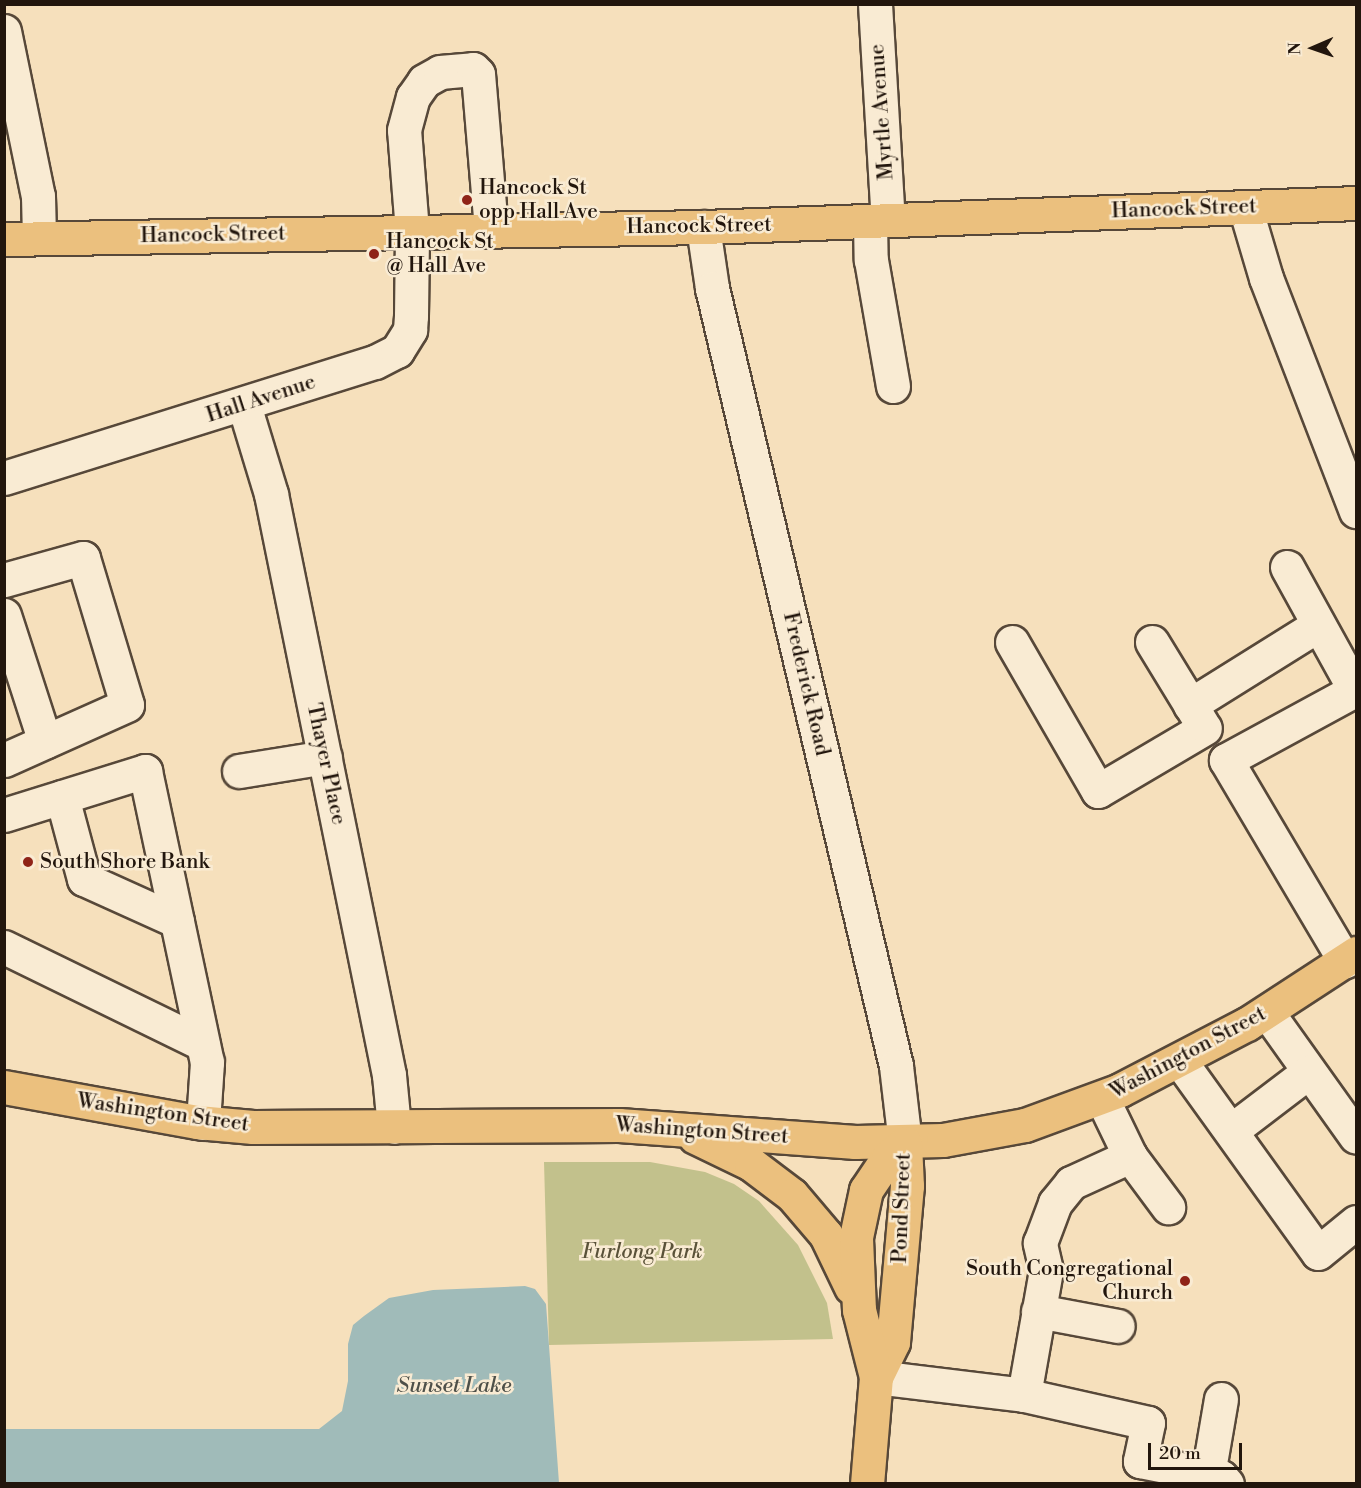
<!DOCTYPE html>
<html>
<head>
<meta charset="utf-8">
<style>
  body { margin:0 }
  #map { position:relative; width:1361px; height:1488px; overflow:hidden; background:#f6e0bc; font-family:"Libre Bodoni",serif }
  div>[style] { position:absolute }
  .green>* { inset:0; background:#c2c18c }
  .water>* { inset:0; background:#a0bbb9 }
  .roads { filter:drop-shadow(2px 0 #574839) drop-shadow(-2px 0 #574839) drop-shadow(0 2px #574839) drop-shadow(0 -2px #574839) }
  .minor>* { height:33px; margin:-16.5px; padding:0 16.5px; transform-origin:16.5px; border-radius:16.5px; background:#f9ebd3 }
  .major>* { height:33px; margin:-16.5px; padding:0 16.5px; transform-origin:16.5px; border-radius:16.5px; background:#ebc07e }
  .dots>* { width:16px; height:16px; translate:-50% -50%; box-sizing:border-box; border:3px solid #f9ebd3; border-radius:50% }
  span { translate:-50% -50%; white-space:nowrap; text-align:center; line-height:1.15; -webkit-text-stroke:5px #f9ebd3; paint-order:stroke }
  .street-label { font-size:21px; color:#22160d }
  .poi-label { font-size:21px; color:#22160d }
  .left { translate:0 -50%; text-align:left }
  .right { translate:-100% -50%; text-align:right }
  .park-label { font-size:21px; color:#5a5239; font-style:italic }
  .water-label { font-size:22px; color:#4e5049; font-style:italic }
  .frame { position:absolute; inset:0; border:6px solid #22160d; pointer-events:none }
  .north { position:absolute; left:1283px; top:18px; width:60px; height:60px; -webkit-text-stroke:4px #f9ebd3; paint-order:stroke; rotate:268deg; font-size:16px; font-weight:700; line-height:24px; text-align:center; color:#22160d }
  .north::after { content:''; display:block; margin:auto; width:21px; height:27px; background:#22160d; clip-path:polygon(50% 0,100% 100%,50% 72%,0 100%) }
  .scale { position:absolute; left:1148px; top:1443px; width:94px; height:27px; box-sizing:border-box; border:3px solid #22160d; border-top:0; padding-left:8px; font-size:18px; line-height:21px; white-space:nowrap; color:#22160d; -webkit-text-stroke:4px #f9ebd3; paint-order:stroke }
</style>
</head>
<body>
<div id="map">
  <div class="green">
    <i style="clip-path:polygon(544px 1162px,650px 1162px,705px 1172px,734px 1184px,759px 1201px,798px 1245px,827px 1303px,833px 1339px,549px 1345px)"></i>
  </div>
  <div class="water">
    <i style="clip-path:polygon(525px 1286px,535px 1289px,546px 1304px,559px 1483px,5px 1483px,5px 1429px,319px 1429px,342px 1411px,348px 1381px,348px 1344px,353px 1325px,364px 1316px,389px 1298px,433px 1290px)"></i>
  </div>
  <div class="roads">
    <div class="minor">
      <i style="left:875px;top:4px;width:216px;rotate:86.6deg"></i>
      <i style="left:4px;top:31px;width:168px;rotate:78.4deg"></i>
      <i style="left:38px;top:196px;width:42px;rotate:88.6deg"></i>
      <i style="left:1245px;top:207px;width:74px;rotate:73.5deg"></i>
      <i style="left:1266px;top:278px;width:250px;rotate:68.9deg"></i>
      <i style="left:870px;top:221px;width:39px;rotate:89deg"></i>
      <i style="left:871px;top:260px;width:128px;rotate:80.1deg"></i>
      <i style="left:703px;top:227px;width:62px;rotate:81.6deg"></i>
      <i style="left:712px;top:288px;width:799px;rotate:76.69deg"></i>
      <i style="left:896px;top:1066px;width:78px;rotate:83.3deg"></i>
      <i style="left:244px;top:405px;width:93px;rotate:73.1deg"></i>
      <i style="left:271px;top:494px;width:593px;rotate:78.52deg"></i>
      <i style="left:389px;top:1075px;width:52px;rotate:84.5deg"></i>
      <i style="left:4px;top:478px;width:389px;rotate:-17.4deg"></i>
      <i style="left:375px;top:362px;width:25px;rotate:-27deg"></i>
      <i style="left:397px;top:351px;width:25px;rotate:-58deg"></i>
      <i style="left:410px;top:330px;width:14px;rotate:-86deg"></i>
      <i style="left:411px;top:316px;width:85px;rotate:-89.3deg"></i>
      <i style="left:412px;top:231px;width:101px;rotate:-94.5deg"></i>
      <i style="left:404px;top:130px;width:34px;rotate:-75deg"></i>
      <i style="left:413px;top:97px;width:19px;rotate:-55deg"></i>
      <i style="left:424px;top:81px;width:18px;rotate:-29deg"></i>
      <i style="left:440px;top:72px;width:33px;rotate:-5deg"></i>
      <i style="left:473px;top:69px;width:7px;rotate:45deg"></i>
      <i style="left:478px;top:74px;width:157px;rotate:85.2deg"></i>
      <i style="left:1287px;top:567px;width:141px;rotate:61.1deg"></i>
      <i style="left:1355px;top:690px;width:147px;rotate:151.5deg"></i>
      <i style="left:1226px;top:760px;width:234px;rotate:59.4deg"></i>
      <i style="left:4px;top:580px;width:82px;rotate:-15.6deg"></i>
      <i style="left:83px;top:558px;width:153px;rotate:73.3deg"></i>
      <i style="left:127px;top:705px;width:135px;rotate:155.9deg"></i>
      <i style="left:4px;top:615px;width:133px;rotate:72.1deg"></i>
      <i style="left:1012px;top:642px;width:172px;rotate:60deg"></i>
      <i style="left:1098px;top:791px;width:124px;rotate:-30.5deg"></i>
      <i style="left:1152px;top:642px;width:96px;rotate:58.6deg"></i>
      <i style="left:1190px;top:705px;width:151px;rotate:-32deg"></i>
      <i style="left:239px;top:771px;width:87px;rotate:-9.2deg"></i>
      <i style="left:62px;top:797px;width:85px;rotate:75deg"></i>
      <i style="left:84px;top:879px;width:102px;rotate:24.3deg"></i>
      <i style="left:4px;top:815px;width:148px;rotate:-17.3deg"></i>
      <i style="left:145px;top:771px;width:298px;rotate:78deg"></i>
      <i style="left:207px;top:1062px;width:61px;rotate:93.8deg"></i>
      <i style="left:4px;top:947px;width:221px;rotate:26deg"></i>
      <i style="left:1267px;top:1012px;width:153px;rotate:54.5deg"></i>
      <i style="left:1180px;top:1061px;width:236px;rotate:54.3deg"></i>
      <i style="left:1318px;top:1253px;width:49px;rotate:-39.2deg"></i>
      <i style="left:1232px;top:1130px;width:96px;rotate:-37.3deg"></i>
      <i style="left:1130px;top:1156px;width:64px;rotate:53.3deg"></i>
      <i style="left:1038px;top:1311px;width:81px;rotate:10.6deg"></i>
      <i style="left:876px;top:1377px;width:149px;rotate:6.9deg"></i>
      <i style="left:1024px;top:1395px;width:127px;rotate:12.7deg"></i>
      <i style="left:1148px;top:1423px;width:39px;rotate:102deg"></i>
      <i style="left:1140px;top:1461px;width:83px;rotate:11.2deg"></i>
      <i style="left:1221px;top:1477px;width:9px;rotate:49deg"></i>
      <i style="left:1024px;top:1395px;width:127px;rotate:-80deg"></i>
      <i style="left:1046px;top:1270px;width:28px;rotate:-103deg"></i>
      <i style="left:1040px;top:1243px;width:43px;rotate:-69.4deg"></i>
      <i style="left:1055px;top:1203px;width:26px;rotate:-51deg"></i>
      <i style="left:1071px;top:1183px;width:65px;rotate:-24.6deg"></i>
      <i style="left:1130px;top:1156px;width:64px;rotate:-115.8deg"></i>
      <i style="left:1208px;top:1475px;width:77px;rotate:-80.3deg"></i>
    </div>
    <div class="major">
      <i style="left:4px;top:239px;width:699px;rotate:-0.98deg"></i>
      <i style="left:703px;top:227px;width:653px;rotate:-2.1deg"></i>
      <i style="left:4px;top:1087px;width:196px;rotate:10.3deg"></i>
      <i style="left:197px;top:1122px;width:56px;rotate:5.1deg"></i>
      <i style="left:253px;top:1127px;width:366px;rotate:-0.3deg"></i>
      <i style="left:619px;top:1125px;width:237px;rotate:4.1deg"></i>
      <i style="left:855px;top:1142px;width:88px;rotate:-1.3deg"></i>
      <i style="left:943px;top:1140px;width:83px;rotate:-10.4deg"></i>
      <i style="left:1025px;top:1125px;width:101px;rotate:-20.2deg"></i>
      <i style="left:1120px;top:1090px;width:143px;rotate:-27.5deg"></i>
      <i style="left:1247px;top:1024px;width:130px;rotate:-33.1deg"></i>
      <i style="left:695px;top:1137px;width:62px;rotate:25.7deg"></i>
      <i style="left:751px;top:1164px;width:51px;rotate:37.1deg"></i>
      <i style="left:792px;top:1195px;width:52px;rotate:49.6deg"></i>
      <i style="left:826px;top:1235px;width:58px;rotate:64.3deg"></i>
      <i style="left:876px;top:1377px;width:39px;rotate:-64deg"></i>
      <i style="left:893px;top:1342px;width:157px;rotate:-84.9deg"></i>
      <i style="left:907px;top:1186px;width:43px;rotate:-92.7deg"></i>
      <i style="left:867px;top:1484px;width:107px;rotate:-85.2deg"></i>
      <i style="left:876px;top:1377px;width:69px;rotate:-104.2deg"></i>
      <i style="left:859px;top:1310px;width:73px;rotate:-92.4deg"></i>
      <i style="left:856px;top:1237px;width:48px;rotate:-78deg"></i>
      <i style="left:866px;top:1190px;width:40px;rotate:-56deg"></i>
      <i style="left:888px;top:1157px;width:22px;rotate:-39deg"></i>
    </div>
  </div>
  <div class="dots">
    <i style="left:467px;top:200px;background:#8f2418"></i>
    <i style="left:374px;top:254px;background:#8f2418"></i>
    <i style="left:28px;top:862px;background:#8f2418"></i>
    <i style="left:1185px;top:1281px;background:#8f2418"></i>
  </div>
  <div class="street-label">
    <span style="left:882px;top:112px;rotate:-94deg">Myrtle Avenue</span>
    <span style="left:1184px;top:209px;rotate:-2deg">Hancock Street</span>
    <span style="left:699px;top:226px;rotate:-1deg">Hancock Street</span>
    <span style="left:213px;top:235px;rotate:-1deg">Hancock Street</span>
    <span style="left:261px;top:399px;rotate:-18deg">Hall Avenue</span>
    <span style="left:806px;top:684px;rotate:77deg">Frederick Road</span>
    <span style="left:326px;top:764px;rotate:78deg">Thayer Place</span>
    <span style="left:1188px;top:1053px;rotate:-28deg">Washington Street</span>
    <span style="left:163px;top:1113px;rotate:8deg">Washington Street</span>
    <span style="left:702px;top:1131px;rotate:4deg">Washington Street</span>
    <span style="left:902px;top:1208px;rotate:-88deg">Pond Street</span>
  </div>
  <div class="poi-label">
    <span class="left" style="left:479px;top:200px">Hancock St<br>opp Hall Ave</span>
    <span class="left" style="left:386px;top:254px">Hancock St<br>@ Hall Ave</span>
    <span class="left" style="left:40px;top:862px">South Shore Bank</span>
    <span class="right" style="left:1173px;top:1281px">South Congregational<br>Church</span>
  </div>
  <div class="park-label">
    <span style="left:642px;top:1252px">Furlong Park</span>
  </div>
  <div class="water-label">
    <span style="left:454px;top:1386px">Sunset Lake</span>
  </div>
  <div class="frame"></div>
  <div class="north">N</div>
  <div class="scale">20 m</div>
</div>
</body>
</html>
